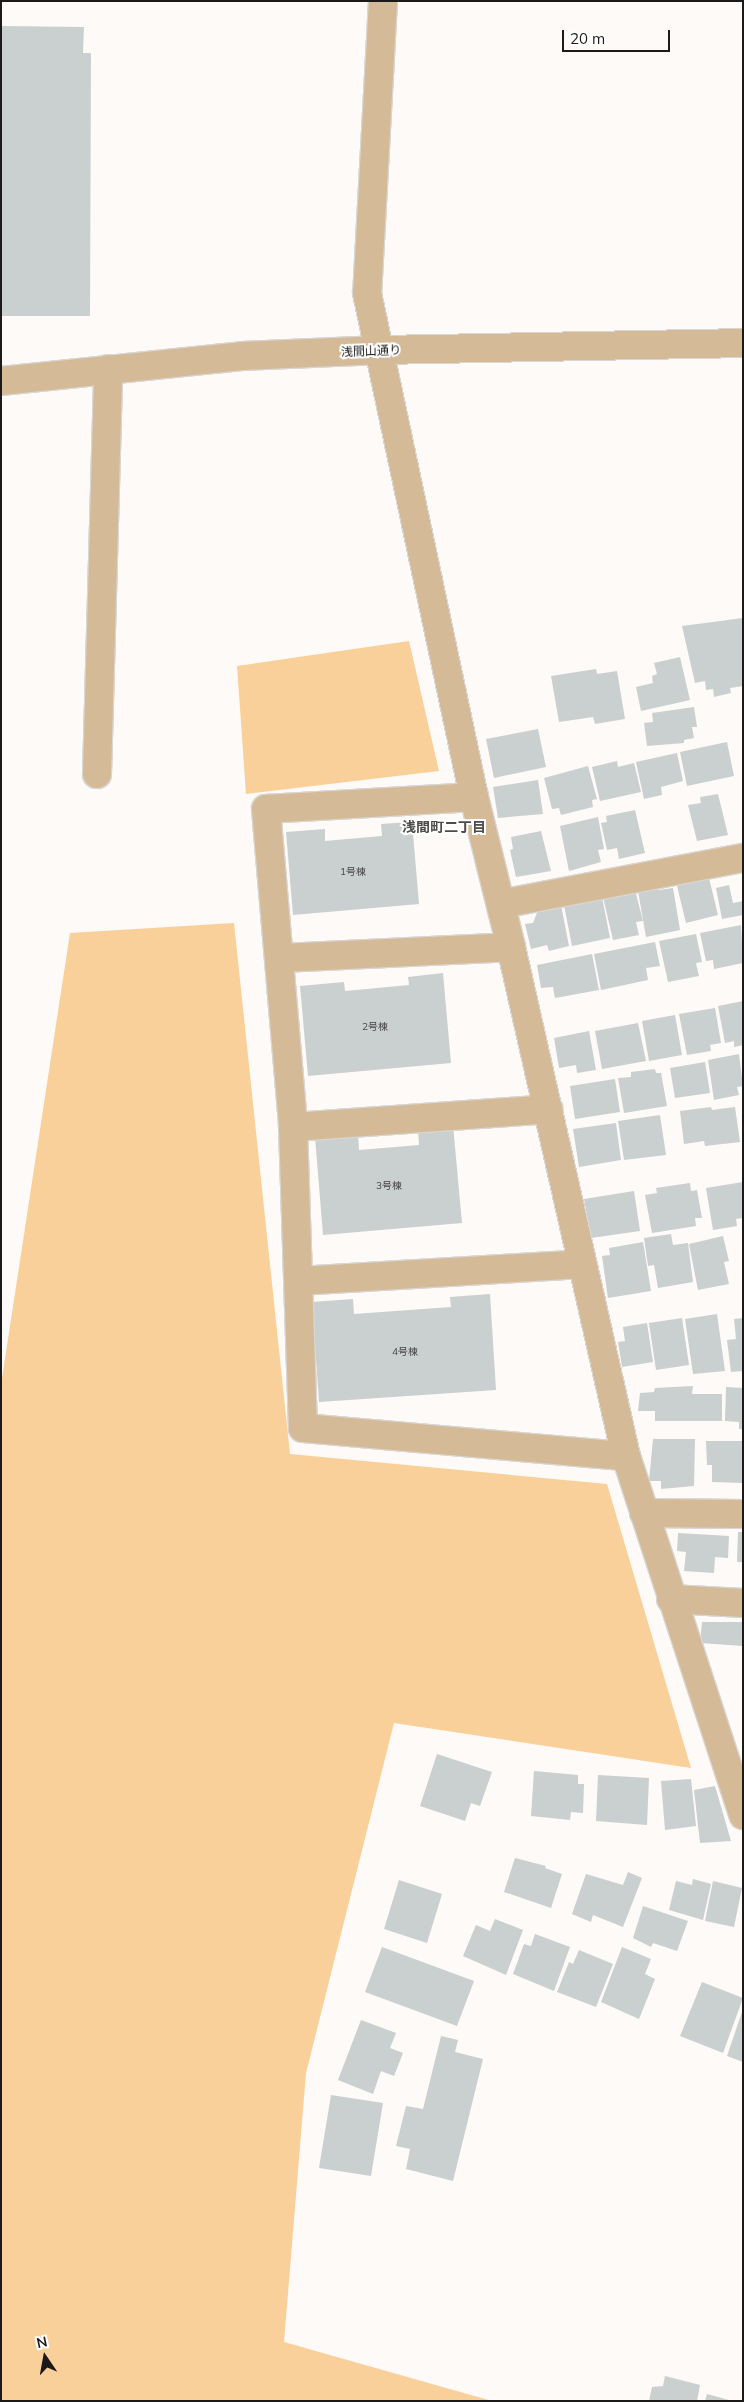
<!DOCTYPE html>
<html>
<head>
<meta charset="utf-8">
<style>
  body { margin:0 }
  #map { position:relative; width:744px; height:2402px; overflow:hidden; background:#fdfaf7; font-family:Mulish,"Noto Sans JP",sans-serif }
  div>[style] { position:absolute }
  .green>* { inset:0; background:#f9d099 }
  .building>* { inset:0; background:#cacfd0 }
  .roads { filter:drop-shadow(1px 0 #d9d6d3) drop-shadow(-1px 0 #d9d6d3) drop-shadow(0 1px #d9d6d3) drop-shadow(0 -1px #d9d6d3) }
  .minor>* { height:28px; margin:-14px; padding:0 14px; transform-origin:14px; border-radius:14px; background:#d4ba96 }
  span { translate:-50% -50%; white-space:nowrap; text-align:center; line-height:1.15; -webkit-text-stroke:4px #fff; paint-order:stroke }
  .number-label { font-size:10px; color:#474747 }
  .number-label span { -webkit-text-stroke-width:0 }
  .street-label { font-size:12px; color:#1b1a19 }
  .neighbourhood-label { font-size:14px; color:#4e4c4a; font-weight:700 }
  .frame { position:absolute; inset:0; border:2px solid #1b1a19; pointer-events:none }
  .north { position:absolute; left:20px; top:2332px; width:50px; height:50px; -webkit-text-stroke:4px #fff; paint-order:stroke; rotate:348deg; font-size:14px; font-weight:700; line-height:20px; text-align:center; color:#1b1a19 }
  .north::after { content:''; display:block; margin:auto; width:18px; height:22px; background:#1b1a19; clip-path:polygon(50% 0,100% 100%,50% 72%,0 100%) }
  .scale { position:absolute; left:562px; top:30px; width:108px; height:22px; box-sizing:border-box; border:2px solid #1b1a19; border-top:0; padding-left:6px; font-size:15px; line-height:18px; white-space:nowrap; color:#1b1a19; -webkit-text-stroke:4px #fff; paint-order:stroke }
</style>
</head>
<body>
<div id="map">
  <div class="green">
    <i style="clip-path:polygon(409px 641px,439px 771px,246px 794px,237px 666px)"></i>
    <i style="clip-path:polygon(234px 923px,290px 1454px,607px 1484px,691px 1768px,394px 1723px,306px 2073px,284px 2342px,492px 2401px,1px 2401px,1px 1385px,70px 933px)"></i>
  </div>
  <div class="building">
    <i style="clip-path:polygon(1px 26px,84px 27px,83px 53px,91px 53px,90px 316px,1px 316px)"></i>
    <i style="clip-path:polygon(743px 618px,743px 686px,730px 688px,731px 693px,714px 697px,713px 689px,706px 690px,705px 681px,695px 683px,682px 626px)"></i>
    <i style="clip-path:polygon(680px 657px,690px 700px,641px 711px,636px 687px,653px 683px,652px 676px,657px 674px,654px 663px)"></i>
    <i style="clip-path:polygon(596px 669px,597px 674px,617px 671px,625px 719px,595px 724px,593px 717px,559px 722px,551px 676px)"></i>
    <i style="clip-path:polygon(694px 707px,697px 727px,692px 727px,694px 738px,684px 740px,684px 743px,647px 746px,644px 723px,653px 722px,652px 713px)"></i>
    <i style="clip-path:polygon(538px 729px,546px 767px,494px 778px,486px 739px)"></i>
    <i style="clip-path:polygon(727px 742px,734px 776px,687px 786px,680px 752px)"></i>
    <i style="clip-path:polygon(677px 753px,683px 781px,661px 787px,662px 795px,644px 799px,636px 762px)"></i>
    <i style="clip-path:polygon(617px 761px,618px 767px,634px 763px,641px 792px,600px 801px,592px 767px)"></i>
    <i style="clip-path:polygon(588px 766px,597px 799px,592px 800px,593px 807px,561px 815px,559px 808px,552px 809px,544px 778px)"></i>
    <i style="clip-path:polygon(538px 780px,543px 814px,498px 818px,493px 787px)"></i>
    <i style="clip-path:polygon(718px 794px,728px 835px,697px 841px,688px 805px,701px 803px,700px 797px)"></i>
    <i style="clip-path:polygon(635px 810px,645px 853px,619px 859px,617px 848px,607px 850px,601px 823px,607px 822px,606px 816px)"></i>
    <i style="clip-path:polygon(598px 817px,604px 849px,598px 850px,601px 862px,569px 871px,560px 826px)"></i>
    <i style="clip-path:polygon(412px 822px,419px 904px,293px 915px,286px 832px,325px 829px,325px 841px,382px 836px,381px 824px)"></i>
    <i style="clip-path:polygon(541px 831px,551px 871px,516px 877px,510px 850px,513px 849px,511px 837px)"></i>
    <i style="clip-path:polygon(709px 878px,718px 915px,686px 923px,677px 886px)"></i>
    <i style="clip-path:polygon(729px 885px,733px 903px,743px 901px,743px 915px,722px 919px,716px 888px)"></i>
    <i style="clip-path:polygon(659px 887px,659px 890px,673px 888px,680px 930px,646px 937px,638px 891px)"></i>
    <i style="clip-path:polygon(635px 890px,643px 921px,636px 922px,639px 935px,613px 940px,603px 897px)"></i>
    <i style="clip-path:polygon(602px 897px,610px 938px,572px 946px,564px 905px)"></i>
    <i style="clip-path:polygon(561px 905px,569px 946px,549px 951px,547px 945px,531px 949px,525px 924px,533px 923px,538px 910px)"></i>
    <i style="clip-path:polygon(741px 925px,743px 963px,714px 969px,713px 960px,706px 961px,700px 933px)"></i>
    <i style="clip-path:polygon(696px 934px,702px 962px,696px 963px,699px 976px,668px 982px,659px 941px)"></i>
    <i style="clip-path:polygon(655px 942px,660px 966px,646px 968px,648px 980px,601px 990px,594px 954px)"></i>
    <i style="clip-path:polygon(592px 954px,599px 990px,555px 998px,553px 987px,541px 988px,537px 965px)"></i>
    <i style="clip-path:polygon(443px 973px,451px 1063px,308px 1076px,300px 986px,344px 982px,345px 991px,409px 985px,408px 977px)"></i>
    <i style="clip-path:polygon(743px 1001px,743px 1045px,734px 1047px,734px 1041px,725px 1043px,718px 1006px)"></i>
    <i style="clip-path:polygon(715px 1008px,721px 1043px,710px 1045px,711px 1051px,687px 1055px,679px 1014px)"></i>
    <i style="clip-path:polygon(675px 1015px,682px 1055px,649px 1061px,642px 1021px)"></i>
    <i style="clip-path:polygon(638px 1023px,646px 1061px,602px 1069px,595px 1031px)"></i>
    <i style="clip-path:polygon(589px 1031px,596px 1070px,577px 1073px,576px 1065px,559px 1068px,554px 1038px)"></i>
    <i style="clip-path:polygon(739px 1054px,743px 1086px,737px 1087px,739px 1095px,714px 1100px,708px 1060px)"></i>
    <i style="clip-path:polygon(705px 1062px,710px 1093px,675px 1098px,670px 1068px)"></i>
    <i style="clip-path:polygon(655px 1069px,656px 1073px,661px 1073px,667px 1106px,624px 1113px,618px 1078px,631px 1077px,631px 1072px)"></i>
    <i style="clip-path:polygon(615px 1079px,620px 1112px,575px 1119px,570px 1086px)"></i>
    <i style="clip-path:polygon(711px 1107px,712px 1110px,735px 1107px,740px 1142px,705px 1146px,704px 1141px,684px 1144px,680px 1111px)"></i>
    <i style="clip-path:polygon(660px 1115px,666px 1155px,624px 1160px,618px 1121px)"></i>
    <i style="clip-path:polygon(616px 1123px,621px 1160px,579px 1167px,573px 1129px)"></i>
    <i style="clip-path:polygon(453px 1125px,462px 1223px,323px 1235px,315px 1137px,358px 1133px,359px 1150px,419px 1145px,418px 1129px)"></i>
    <i style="clip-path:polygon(743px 1182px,743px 1218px,736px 1219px,737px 1226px,713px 1230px,706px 1188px)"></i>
    <i style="clip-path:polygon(690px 1183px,691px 1191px,697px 1190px,702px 1218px,695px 1218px,696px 1226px,652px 1233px,645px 1195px,657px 1193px,656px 1188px)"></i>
    <i style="clip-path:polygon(634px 1191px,640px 1231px,591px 1238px,584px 1199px)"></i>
    <i style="clip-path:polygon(671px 1234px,673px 1245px,688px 1243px,693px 1282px,658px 1288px,654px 1265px,648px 1266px,644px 1238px)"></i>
    <i style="clip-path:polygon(723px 1236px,729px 1261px,724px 1262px,729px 1284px,698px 1290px,689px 1244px)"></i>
    <i style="clip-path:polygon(643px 1242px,651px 1291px,608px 1298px,602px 1256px,610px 1255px,609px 1248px)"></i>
    <i style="clip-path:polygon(490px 1294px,496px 1390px,319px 1402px,312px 1302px,353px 1299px,354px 1314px,451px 1307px,450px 1297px)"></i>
    <i style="clip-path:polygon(717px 1314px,725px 1371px,693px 1374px,685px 1319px)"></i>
    <i style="clip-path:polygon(682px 1318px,689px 1365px,656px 1370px,649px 1323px)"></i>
    <i style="clip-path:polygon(743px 1318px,743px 1371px,731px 1372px,727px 1340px,736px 1339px,734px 1319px)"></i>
    <i style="clip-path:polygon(647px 1323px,653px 1362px,622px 1367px,618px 1342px,625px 1341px,623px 1327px)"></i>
    <i style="clip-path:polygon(693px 1386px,692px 1394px,722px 1394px,722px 1421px,655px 1421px,655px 1411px,638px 1411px,640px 1393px,654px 1392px,655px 1388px)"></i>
    <i style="clip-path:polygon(726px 1387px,743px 1388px,743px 1429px,739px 1429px,739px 1422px,725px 1421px)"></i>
    <i style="clip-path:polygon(653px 1439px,695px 1439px,694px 1486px,661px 1489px,661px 1481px,649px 1481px)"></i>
    <i style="clip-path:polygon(706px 1441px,743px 1441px,743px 1483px,712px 1482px,712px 1465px,707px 1465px)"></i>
    <i style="clip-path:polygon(738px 1532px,743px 1532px,743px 1562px,737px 1562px)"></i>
    <i style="clip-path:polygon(678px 1533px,729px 1536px,728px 1558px,715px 1557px,714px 1573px,684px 1571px,686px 1552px,677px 1551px)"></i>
    <i style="clip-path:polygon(702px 1622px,743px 1622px,743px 1646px,700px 1643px)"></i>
    <i style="clip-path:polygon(437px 1754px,492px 1772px,480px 1806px,471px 1803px,465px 1821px,420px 1806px)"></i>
    <i style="clip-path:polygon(534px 1771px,578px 1775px,578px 1784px,584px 1784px,583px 1813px,571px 1812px,570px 1820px,531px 1816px)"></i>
    <i style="clip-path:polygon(598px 1775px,649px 1778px,647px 1825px,596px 1821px)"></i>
    <i style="clip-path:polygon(691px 1779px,696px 1826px,665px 1830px,661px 1781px)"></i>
    <i style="clip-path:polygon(715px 1786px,731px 1841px,700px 1843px,694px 1790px)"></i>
    <i style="clip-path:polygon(515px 1858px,546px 1866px,545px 1868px,562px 1874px,551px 1908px,504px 1892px)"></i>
    <i style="clip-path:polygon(628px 1872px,642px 1878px,623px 1927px,593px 1915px,591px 1922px,572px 1914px,586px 1874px,623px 1885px)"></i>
    <i style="clip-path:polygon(693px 1879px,711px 1884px,703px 1920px,669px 1910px,676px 1881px,692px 1885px)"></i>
    <i style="clip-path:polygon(399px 1880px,442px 1894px,427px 1943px,384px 1929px)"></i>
    <i style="clip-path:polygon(713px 1881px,742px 1888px,734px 1927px,705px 1921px)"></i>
    <i style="clip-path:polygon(643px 1906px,688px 1921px,677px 1951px,653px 1943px,651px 1947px,633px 1938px)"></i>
    <i style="clip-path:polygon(495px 1919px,523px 1930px,506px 1975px,463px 1956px,476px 1925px,490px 1931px)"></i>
    <i style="clip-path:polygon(535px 1934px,570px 1947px,554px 1991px,513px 1974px,524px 1944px,531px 1946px)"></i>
    <i style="clip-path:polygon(382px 1947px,474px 1981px,457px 2026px,365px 1992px)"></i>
    <i style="clip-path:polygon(622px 1947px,651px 1959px,645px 1974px,655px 1979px,639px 2019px,601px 2002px)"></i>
    <i style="clip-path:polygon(579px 1950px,613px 1964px,596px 2007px,557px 1992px,569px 1962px,573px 1964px)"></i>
    <i style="clip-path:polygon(702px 1982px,743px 1998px,723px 2053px,680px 2036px)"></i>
    <i style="clip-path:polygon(742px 2012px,743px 2012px,743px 2062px,727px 2056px)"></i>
    <i style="clip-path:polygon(361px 2020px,396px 2033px,390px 2048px,403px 2053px,394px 2076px,381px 2071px,373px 2094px,338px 2080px)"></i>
    <i style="clip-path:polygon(441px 2036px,458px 2040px,455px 2052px,483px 2059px,453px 2181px,406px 2169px,410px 2149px,396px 2146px,406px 2106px,423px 2109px)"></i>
    <i style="clip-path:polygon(331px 2095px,383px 2103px,371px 2176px,319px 2168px)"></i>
    <i style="clip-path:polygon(665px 2376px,700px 2385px,697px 2401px,649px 2401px,652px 2387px,663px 2386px)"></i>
    <i style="clip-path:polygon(707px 2394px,729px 2400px,729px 2401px,705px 2401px)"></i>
  </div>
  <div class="roads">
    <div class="minor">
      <i style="left:383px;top:1px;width:292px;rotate:93.1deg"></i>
      <i style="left:367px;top:293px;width:515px;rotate:78.01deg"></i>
      <i style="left:474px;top:797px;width:154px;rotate:76.1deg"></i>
      <i style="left:511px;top:947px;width:522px;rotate:77.27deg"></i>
      <i style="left:626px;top:1456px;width:378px;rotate:71.9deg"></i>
      <i style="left:1px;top:381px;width:242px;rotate:-5.9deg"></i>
      <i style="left:242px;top:356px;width:139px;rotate:-2.5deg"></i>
      <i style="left:381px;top:350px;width:362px;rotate:-1.1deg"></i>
      <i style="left:97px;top:774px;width:405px;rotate:-88.4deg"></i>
      <i style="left:474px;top:797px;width:208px;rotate:176.7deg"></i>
      <i style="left:266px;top:809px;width:319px;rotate:85.1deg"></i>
      <i style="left:293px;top:1127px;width:301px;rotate:88.1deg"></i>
      <i style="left:303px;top:1428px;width:324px;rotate:5deg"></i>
      <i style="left:501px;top:904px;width:246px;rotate:-10.8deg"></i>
      <i style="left:280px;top:958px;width:231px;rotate:-2.7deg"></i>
      <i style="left:293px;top:1127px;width:256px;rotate:-4deg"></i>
      <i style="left:299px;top:1281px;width:283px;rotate:-3.4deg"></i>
      <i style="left:644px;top:1513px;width:99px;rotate:0.6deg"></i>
      <i style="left:671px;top:1599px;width:72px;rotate:3.2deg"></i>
    </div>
  </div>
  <div class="number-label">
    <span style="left:353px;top:872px">1号棟</span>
    <span style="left:375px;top:1027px">2号棟</span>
    <span style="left:389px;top:1186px">3号棟</span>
    <span style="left:405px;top:1352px">4号棟</span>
  </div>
  <div class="street-label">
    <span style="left:371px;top:351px;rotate:-2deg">浅間山通り</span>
  </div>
  <div class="neighbourhood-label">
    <span style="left:444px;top:827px">浅間町二丁目</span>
  </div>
  <div class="frame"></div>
  <div class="north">N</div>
  <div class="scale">20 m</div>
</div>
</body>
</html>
